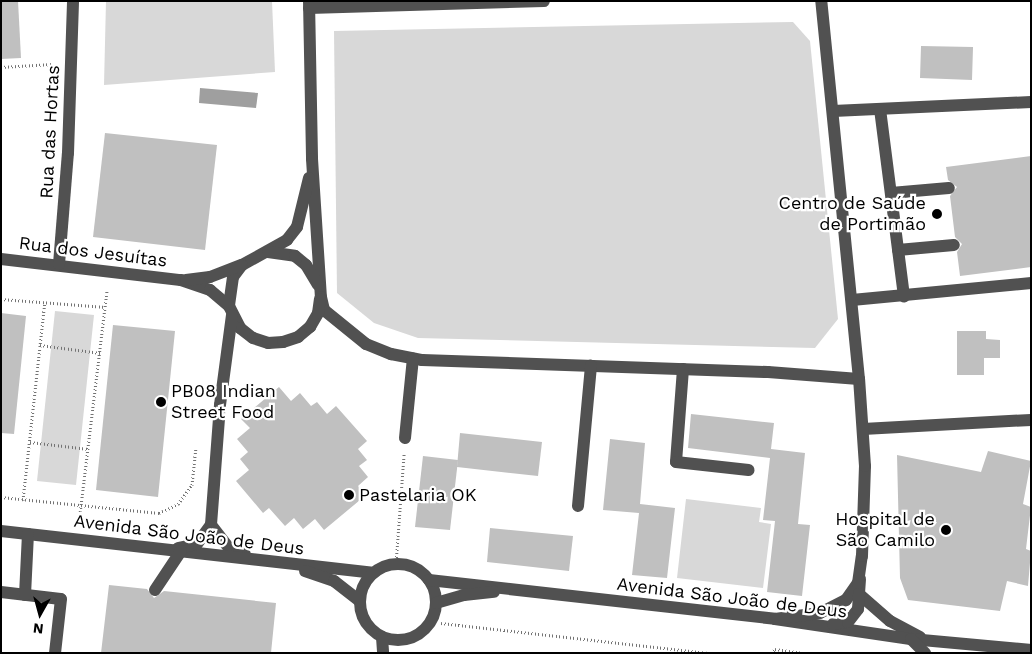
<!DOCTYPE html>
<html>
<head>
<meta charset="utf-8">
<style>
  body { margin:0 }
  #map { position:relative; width:1032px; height:654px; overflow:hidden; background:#fff; font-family:"Work Sans",sans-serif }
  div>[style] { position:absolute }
  .green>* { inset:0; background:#d8d8d8 }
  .water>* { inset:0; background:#9f9f9f }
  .building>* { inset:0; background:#c0c0c0 }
  .path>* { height:3px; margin-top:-1.5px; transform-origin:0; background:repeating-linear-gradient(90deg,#737373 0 1px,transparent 0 3.5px) }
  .minor>* { height:12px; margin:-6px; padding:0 6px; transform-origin:6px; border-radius:6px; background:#515151 }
  .minor>.ring { margin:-6px; padding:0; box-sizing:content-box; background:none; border:12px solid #515151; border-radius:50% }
  .dots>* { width:14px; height:14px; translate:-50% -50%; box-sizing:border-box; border:2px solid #fff; border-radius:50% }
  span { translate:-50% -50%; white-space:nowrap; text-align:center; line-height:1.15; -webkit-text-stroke:4.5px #fff; paint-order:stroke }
  .street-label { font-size:18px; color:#000 }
  .poi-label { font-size:18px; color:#000 }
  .right { translate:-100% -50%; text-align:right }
  .left { translate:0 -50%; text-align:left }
  .frame { position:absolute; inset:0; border:2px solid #000; pointer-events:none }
  .north { position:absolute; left:15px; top:589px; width:50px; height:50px; -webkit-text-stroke:4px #fff; paint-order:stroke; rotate:187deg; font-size:14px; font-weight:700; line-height:20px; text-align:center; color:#000 }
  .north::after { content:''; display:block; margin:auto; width:18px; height:22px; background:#000; clip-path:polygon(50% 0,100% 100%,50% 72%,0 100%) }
</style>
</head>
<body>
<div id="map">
  <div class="green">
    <i style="clip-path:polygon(106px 1px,272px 1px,275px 72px,104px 85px)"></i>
    <i style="clip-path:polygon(793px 22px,810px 41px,838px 319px,815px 348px,418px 338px,374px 323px,337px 293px,334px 31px)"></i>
    <i style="clip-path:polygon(55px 311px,94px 315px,76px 485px,37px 481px)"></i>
    <i style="clip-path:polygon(686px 499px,761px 508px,759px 522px,771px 524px,763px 588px,677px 578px)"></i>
  </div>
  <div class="water">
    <i style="clip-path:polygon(200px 88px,258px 93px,256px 108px,199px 103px)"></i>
  </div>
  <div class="building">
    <i style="clip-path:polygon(1px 1px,18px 1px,21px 58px,1px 59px)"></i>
    <i style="clip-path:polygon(921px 46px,973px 47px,972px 80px,920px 78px)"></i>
    <i style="clip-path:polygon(105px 133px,217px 145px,205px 250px,93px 237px)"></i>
    <i style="clip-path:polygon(1031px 156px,1031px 267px,960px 276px,957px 252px,962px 244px,955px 237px,950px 196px,957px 187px,948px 180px,946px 167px)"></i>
    <i style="clip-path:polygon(1px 313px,26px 316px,14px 434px,1px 433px)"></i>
    <i style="clip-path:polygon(113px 325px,175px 331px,158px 497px,96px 490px)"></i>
    <i style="clip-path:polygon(957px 331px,986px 331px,986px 339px,1000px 340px,1000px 358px,984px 358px,984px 375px,957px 375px)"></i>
    <i style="clip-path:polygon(279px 387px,291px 401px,300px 393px,311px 406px,317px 402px,327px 414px,336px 406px,367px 441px,358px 449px,367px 460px,359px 466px,368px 477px,358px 486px,366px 495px,324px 530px,315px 519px,303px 529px,294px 518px,285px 526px,269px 508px,263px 513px,236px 481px,249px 470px,240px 459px,248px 452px,237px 439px,250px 428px,241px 419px)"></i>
    <i style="clip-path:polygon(691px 414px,774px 423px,771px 449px,805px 453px,798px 524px,810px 525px,802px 596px,767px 592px,775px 521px,763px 520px,770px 458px,688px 448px)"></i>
    <i style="clip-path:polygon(460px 433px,542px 442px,538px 476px,457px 467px)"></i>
    <i style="clip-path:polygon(610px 439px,645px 443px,640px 504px,675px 508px,667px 578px,632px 575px,639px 513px,603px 510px)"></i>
    <i style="clip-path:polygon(988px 451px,1031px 461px,1023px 504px,1031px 507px,1026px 549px,1031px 551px,1028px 586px,1007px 581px,1000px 611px,908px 600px,900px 578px,897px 455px,981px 472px)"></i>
    <i style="clip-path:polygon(423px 456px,458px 460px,450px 530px,415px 527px)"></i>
    <i style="clip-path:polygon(490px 528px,573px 536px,569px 571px,487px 562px)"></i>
    <i style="clip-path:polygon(109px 585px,147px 589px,154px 598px,164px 591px,276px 603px,271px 653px,101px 653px)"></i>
  </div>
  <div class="path">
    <i style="left:1px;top:67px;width:52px;rotate:-3.3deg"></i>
    <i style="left:1px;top:299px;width:105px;rotate:4.4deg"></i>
    <i style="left:40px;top:345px;width:61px;rotate:7.6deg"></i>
    <i style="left:30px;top:442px;width:59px;rotate:6.8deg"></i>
    <i style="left:1px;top:497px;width:159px;rotate:5.8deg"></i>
    <i style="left:159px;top:513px;width:21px;rotate:-25deg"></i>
    <i style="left:178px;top:504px;width:24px;rotate:-54deg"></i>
    <i style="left:192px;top:485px;width:36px;rotate:-84deg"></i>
    <i style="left:23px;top:500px;width:199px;rotate:-83.7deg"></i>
    <i style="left:79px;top:522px;width:234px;rotate:-83.1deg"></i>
    <i style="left:396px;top:564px;width:110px;rotate:-85.8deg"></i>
    <i style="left:441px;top:623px;width:269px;rotate:6.4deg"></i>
    <i style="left:771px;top:653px;width:6px;rotate:-45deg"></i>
    <i style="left:775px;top:649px;width:30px;rotate:8deg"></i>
  </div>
  <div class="minor">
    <i style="left:309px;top:1px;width:158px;rotate:88.9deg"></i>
    <i style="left:312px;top:159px;width:138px;rotate:86.3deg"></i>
    <i style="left:321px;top:297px;width:13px;rotate:77deg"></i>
    <i style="left:324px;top:310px;width:54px;rotate:39deg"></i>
    <i style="left:366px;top:344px;width:27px;rotate:22deg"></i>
    <i style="left:391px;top:354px;width:32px;rotate:11deg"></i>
    <i style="left:422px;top:360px;width:346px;rotate:2deg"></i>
    <i style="left:768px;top:372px;width:91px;rotate:4.4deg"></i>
    <i style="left:309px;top:8px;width:235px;rotate:-1.7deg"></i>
    <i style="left:880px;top:109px;width:189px;rotate:82.7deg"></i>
    <i style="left:833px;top:111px;width:198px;rotate:-2.6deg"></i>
    <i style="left:309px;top:178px;width:50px;rotate:103.8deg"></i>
    <i style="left:297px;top:227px;width:16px;rotate:128deg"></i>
    <i style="left:287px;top:240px;width:51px;rotate:150.9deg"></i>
    <i style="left:242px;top:265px;width:15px;rotate:127deg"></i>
    <i style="left:233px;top:277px;width:29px;rotate:98deg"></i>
    <i style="left:229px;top:306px;width:25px;rotate:63deg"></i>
    <i style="left:240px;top:328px;width:16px;rotate:38deg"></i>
    <i style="left:253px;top:338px;width:16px;rotate:18deg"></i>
    <i style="left:268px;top:343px;width:15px;rotate:-4deg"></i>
    <i style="left:283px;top:342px;width:16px;rotate:-18deg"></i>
    <i style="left:298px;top:337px;width:16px;rotate:-40deg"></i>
    <i style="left:310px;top:327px;width:16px;rotate:-60deg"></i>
    <i style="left:318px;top:313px;width:14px;rotate:-82deg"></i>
    <i style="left:891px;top:193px;width:58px;rotate:-4.9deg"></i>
    <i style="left:898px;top:250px;width:56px;rotate:-5.1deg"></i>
    <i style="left:268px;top:252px;width:27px;rotate:8deg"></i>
    <i style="left:295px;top:256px;width:14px;rotate:39deg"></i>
    <i style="left:306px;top:265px;width:23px;rotate:59deg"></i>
    <i style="left:1px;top:259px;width:181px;rotate:6.7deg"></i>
    <i style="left:181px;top:280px;width:31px;rotate:19deg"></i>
    <i style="left:210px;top:290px;width:25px;rotate:40deg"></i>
    <i style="left:59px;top:264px;width:111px;rotate:-85.4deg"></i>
    <i style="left:68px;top:153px;width:152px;rotate:-88.1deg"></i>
    <i style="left:186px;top:280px;width:24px;rotate:-7deg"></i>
    <i style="left:210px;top:277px;width:33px;rotate:-21deg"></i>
    <i style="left:852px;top:300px;width:180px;rotate:-5.4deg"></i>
    <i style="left:232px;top:315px;width:91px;rotate:97.6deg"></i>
    <i style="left:220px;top:405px;width:120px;rotate:94.3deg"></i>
    <i style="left:211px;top:525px;width:29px;rotate:52deg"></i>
    <i style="left:229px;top:548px;width:17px;rotate:21deg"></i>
    <i style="left:683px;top:369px;width:93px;rotate:94.3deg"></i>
    <i style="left:676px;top:462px;width:73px;rotate:6.3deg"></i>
    <i style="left:863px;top:429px;width:168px;rotate:-3.1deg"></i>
    <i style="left:405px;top:438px;width:80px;rotate:-84.3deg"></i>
    <i style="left:578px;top:506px;width:141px;rotate:-84.7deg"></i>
    <i style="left:1px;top:531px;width:374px;rotate:6.4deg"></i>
    <i style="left:178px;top:548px;width:19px;rotate:-12deg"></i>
    <i style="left:197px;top:544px;width:24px;rotate:-54deg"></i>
    <i class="ring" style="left:360px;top:564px;width:64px;height:64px"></i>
    <i style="left:305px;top:571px;width:31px;rotate:19deg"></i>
    <i style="left:334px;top:581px;width:33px;rotate:38deg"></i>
    <i style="left:860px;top:579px;width:15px;rotate:94deg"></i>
    <i style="left:859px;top:594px;width:41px;rotate:41.1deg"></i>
    <i style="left:890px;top:621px;width:34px;rotate:28deg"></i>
    <i style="left:429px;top:580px;width:348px;rotate:6.4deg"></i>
    <i style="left:775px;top:619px;width:137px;rotate:8.4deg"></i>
    <i style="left:911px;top:639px;width:121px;rotate:5.2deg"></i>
    <i style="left:155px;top:590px;width:47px;rotate:-56.3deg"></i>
    <i style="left:1px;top:592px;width:60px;rotate:6.7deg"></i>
    <i style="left:61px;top:599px;width:54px;rotate:96.3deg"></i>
    <i style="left:25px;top:595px;width:61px;rotate:-87.2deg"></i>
    <i style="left:436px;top:603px;width:29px;rotate:-16deg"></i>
    <i style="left:464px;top:595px;width:30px;rotate:-6deg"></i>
    <i style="left:775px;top:619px;width:45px;rotate:-7.6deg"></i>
    <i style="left:820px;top:613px;width:29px;rotate:-27deg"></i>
    <i style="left:846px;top:600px;width:21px;rotate:-55deg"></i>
    <i style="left:858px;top:583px;width:27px;rotate:-82deg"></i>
    <i style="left:862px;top:556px;width:90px;rotate:-88.1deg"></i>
    <i style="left:865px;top:466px;width:87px;rotate:-93.9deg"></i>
    <i style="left:859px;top:379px;width:380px;rotate:-95.7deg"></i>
    <i style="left:833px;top:624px;width:15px;rotate:-8deg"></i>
    <i style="left:848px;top:622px;width:16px;rotate:-52deg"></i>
    <i style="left:858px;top:609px;width:15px;rotate:-86deg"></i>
    <i style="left:382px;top:637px;width:16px;rotate:86deg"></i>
    <i style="left:911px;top:639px;width:20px;rotate:45deg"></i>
  </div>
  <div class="dots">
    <i style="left:937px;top:214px;background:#000"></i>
    <i style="left:161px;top:402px;background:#000"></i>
    <i style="left:349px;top:495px;background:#000"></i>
    <i style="left:946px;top:530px;background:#000"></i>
  </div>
  <div class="street-label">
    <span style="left:50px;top:132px;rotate:-87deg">Rua das Hortas</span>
    <span style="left:93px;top:252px;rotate:7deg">Rua dos Jesuítas</span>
    <span style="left:189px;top:535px;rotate:7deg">Avenida São João de Deus</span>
    <span style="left:732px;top:598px;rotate:7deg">Avenida São João de Deus</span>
  </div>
  <div class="poi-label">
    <span class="right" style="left:926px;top:214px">Centro de Saúde<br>de Portimão</span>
    <span class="left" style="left:171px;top:402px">PB08 Indian<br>Street Food</span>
    <span class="left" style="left:359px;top:495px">Pastelaria OK</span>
    <span class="right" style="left:935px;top:530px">Hospital de<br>São Camilo</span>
  </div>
  <div class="frame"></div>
  <div class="north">N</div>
</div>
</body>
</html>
